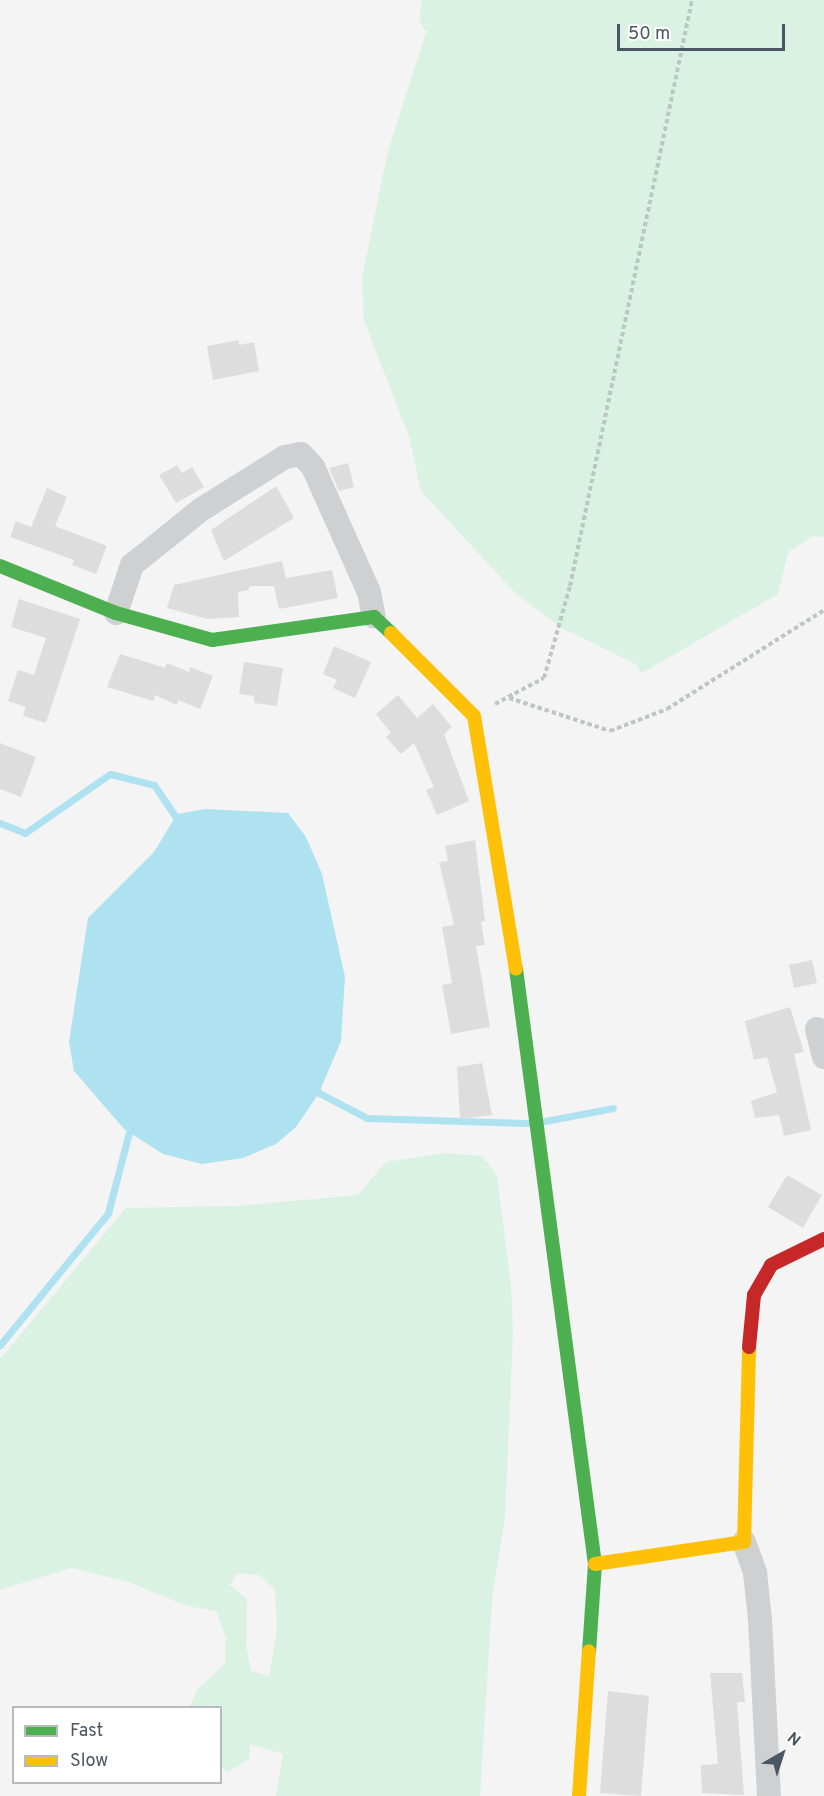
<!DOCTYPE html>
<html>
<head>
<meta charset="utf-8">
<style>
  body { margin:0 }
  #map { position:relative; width:824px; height:1796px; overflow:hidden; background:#f4f4f4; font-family:Overpass,sans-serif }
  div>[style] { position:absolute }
  .green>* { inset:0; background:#d9f2e3 }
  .water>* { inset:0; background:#aee2f0 }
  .stream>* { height:7px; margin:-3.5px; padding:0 3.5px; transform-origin:3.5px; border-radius:3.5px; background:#aee2f0 }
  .building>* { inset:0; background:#ddddde }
  .path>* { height:4px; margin-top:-2px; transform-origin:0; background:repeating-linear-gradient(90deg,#bcc7c4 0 4.5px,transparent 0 7.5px) }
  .street>* { height:24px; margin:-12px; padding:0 12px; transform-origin:12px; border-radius:12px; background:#ced0d2 }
  .fast>* { height:14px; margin:-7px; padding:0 7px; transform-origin:7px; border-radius:7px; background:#4caf50 }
  .slow>* { height:14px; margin:-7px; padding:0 7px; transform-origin:7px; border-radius:7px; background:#ffc107 }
  .jam>* { height:14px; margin:-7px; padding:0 7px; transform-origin:7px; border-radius:7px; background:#c62828 }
  span { translate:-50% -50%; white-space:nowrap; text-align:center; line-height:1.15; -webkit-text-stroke:5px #fff; paint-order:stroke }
  .legend { position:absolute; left:12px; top:1706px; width:210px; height:78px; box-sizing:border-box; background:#fff; border:2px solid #b7bbc0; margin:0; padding:8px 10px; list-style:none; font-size:18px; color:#4a5661 }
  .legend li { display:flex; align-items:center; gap:12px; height:30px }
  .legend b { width:30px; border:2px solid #b7bbc0 }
  .north { position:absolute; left:752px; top:1724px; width:60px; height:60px; -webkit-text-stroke:4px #fff; paint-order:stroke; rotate:39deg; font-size:16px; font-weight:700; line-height:24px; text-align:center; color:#4a5661 }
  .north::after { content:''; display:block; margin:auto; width:21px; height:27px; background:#4a5661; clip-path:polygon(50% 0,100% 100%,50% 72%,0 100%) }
  .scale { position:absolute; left:617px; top:24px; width:168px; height:27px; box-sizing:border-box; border:3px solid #4a5661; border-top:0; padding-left:8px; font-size:18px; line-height:21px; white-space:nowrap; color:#4a5661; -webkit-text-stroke:4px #fff; paint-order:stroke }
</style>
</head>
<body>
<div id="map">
  <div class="green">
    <i style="clip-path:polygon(422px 0,824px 0,824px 537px,813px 536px,788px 552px,778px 594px,642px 673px,635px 664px,562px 628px,517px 595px,421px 491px,409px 436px,364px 321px,362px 278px,387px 155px,426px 32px,419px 20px)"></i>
    <i style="clip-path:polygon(evenodd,444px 1153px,483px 1156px,497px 1176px,511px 1286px,513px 1332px,505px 1516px,492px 1599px,480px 1796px,276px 1796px,283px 1754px,250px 1744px,249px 1759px,228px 1772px,221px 1767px,220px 1708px,189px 1707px,198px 1689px,225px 1663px,226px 1638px,216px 1611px,187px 1606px,126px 1581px,71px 1568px,0 1590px,0 1359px,126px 1208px,237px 1206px,358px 1195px,386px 1162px,444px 1153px,237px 1573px,259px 1575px,275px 1590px,277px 1630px,269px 1676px,251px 1671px,246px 1645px,247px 1599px,230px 1585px,237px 1573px)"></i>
  </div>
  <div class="water">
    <i style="clip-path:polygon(205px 809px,288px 813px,306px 837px,322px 874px,345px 977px,341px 1041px,319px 1093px,296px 1127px,276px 1144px,243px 1158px,202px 1164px,163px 1154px,124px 1129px,74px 1071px,69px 1042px,88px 918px,154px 852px,177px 814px)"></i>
  </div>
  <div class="stream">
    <i style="left:0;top:823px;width:27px;rotate:22deg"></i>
    <i style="left:25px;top:833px;width:103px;rotate:-34.8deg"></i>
    <i style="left:110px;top:774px;width:45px;rotate:14deg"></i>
    <i style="left:154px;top:785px;width:46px;rotate:55.6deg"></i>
    <i style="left:315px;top:1087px;width:7px;rotate:56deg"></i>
    <i style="left:319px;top:1093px;width:54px;rotate:27.5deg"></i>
    <i style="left:367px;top:1118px;width:161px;rotate:1.8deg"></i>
    <i style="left:545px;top:1121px;width:69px;rotate:-10.8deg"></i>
    <i style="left:0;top:1345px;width:171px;rotate:-50.7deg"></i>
    <i style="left:108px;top:1213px;width:91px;rotate:-75.4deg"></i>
  </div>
  <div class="building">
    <i style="clip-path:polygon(239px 340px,239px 345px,254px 342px,259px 371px,213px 380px,207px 346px)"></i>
    <i style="clip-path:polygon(348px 463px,354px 487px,339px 491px,329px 468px)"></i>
    <i style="clip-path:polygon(177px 465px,182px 473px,192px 467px,204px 487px,176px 503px,159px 475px)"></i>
    <i style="clip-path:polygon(276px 486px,294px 518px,224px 561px,211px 530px)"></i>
    <i style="clip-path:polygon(47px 488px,67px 497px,55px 526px,107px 546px,96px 574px,72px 565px,74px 560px,10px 537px,16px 521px,31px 527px)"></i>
    <i style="clip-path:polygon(282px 561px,286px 578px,332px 570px,338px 598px,279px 609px,274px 586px,250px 586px,248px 590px,238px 592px,239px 617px,207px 619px,167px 608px,174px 585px)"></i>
    <i style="clip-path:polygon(19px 599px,80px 619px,46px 723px,23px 716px,26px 707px,8px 701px,18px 670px,34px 675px,46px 638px,11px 627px)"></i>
    <i style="clip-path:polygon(334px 646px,371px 662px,355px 698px,333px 688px,337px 680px,323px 674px)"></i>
    <i style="clip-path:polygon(120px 654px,165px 668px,167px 663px,189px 672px,190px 667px,213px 676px,200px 709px,178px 700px,177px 705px,155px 695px,153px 701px,107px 687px)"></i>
    <i style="clip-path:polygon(244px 662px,283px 668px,277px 706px,254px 703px,254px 696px,239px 694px)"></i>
    <i style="clip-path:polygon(398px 695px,417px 718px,433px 704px,452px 727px,444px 734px,469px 801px,437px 815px,426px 790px,434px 787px,414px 743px,401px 754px,386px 737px,391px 733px,376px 714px)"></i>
    <i style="clip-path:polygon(0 743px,36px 757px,21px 797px,0 789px)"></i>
    <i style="clip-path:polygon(475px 840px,485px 921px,481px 922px,485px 945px,476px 946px,490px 1027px,451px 1034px,442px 985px,452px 983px,442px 927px,454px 925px,439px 862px,448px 861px,445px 846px)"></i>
    <i style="clip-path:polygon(812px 960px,817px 983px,794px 988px,789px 965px)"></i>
    <i style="clip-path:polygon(790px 1007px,804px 1052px,794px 1054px,811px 1130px,784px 1136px,779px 1115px,755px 1118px,751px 1101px,777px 1092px,767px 1057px,754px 1060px,745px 1021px)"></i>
    <i style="clip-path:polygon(482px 1063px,492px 1115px,460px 1119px,457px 1067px)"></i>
    <i style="clip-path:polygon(787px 1175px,822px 1195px,803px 1228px,768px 1207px)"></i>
    <i style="clip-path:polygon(710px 1673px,742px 1673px,745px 1702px,737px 1702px,744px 1795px,702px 1793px,701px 1765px,718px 1764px)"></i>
    <i style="clip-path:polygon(608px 1691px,649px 1696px,641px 1796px,600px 1793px)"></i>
  </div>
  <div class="path">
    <i style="left:509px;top:698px;width:106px;rotate:18.1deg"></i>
    <i style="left:610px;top:731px;width:61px;rotate:-21.1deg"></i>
    <i style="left:667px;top:709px;width:186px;rotate:-32.2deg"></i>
    <i style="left:495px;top:704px;width:55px;rotate:-28deg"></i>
    <i style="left:544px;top:678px;width:96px;rotate:-74.2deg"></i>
    <i style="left:570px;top:586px;width:599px;rotate:-78.24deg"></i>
  </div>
  <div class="street">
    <i style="left:116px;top:613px;width:51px;rotate:-71.6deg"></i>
    <i style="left:132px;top:565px;width:90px;rotate:-38.7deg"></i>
    <i style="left:202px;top:509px;width:98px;rotate:-32.1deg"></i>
    <i style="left:285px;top:457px;width:16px;rotate:-11deg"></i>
    <i style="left:301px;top:454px;width:18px;rotate:47deg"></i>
    <i style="left:313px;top:467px;width:137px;rotate:65.9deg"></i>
    <i style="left:369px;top:592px;width:25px;rotate:79deg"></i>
    <i style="left:817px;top:1029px;width:29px;rotate:76deg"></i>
    <i style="left:744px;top:1542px;width:33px;rotate:70deg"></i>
    <i style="left:755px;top:1573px;width:46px;rotate:83.8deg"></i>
    <i style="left:760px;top:1619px;width:177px;rotate:87.1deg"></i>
  </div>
  <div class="fast">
    <i style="left:0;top:566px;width:125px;rotate:22.1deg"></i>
    <i style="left:116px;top:613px;width:100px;rotate:15.7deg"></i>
    <i style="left:212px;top:640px;width:164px;rotate:-8.1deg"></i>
    <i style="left:374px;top:617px;width:23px;rotate:43deg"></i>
    <i style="left:516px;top:969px;width:600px;rotate:82.44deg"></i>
    <i style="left:595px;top:1564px;width:87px;rotate:93.9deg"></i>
  </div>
  <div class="slow">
    <i style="left:391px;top:633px;width:117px;rotate:45deg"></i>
    <i style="left:474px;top:716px;width:256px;rotate:80.6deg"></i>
    <i style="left:595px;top:1564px;width:151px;rotate:-8.4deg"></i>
    <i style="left:744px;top:1542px;width:195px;rotate:-88.5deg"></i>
    <i style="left:579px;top:1796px;width:145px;rotate:-86.1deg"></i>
  </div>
  <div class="jam">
    <i style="left:749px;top:1347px;width:52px;rotate:-84.5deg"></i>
    <i style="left:754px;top:1295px;width:34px;rotate:-60deg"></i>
    <i style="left:771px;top:1265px;width:59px;rotate:-26.1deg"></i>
  </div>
  <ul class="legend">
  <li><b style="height:8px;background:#4caf50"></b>Fast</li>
  <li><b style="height:8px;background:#ffc107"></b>Slow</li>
  </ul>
  <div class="north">N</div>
  <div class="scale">50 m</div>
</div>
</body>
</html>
